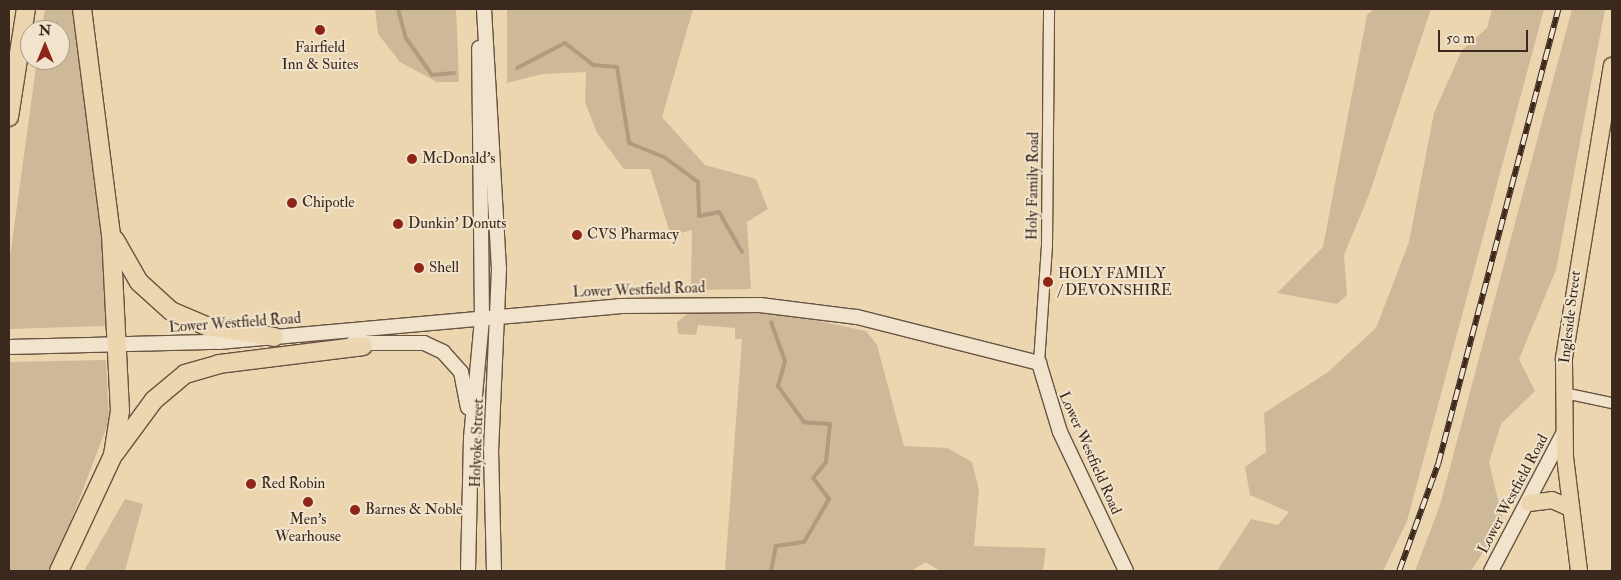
<!DOCTYPE html>
<html>
<head>
<meta charset="utf-8">
<style>
  body { margin:0 }
  #map { position:relative; width:1621px; height:580px; overflow:hidden; background:#ebd6b0; font-family:"IM FELL Double Pica",serif }
  div>[style] { position:absolute }
  .green>* { inset:0; background:#cdb997 }
  .stream>* { height:4px; margin:-2px; padding:0 2px; transform-origin:2px; border-radius:2px; background:#af9b7e }
  .roads { filter:drop-shadow(1px 0 #675442) drop-shadow(-1px 0 #675442) drop-shadow(0 1px #675442) drop-shadow(0 -1px #675442) }
  .street>* { height:10px; margin:-5px; padding:0 5px; transform-origin:5px; border-radius:5px; background:#f2e4cc }
  .secondary>* { height:14px; margin:-7px; padding:0 7px; transform-origin:7px; border-radius:7px; background:#f2e4cc }
  .primary>* { height:16px; margin:-8px; padding:0 8px; transform-origin:8px; border-radius:8px; background:#ebd6b0 }
  .highway>* { height:18px; margin:-9px; padding:0 9px; transform-origin:9px; border-radius:9px; background:#ebd6b0 }
  .rail>* { height:5.5px; margin-top:-2.75px; transform-origin:0; background:repeating-linear-gradient(90deg,#f2e4cc 0 11px,#3b291e 0 22px); box-sizing:border-box; border-block:1px solid #3b291e }
  .dots>* { width:14px; height:14px; translate:-50% -50%; box-sizing:border-box; border:2px solid #f2e4cc; border-radius:50% }
  span { translate:-50% -50%; white-space:nowrap; text-align:center; line-height:1.15; -webkit-text-stroke:4px #f2e4cc; paint-order:stroke }
  .poi-label { font-size:15px; color:#3b291e }
  .left { translate:0 -50%; text-align:left }
  .street-label { font-size:15px; color:#3b291e }
  .frame { position:absolute; inset:0; border:10px solid #3b291e; pointer-events:none }
  .north { position:absolute; left:20px; top:20px; width:50px; height:50px; box-sizing:border-box; background:#f2e4cc; border:1px solid #a99986; border-radius:50%; rotate:0deg; font-size:14px; font-weight:700; line-height:20px; text-align:center; color:#3b291e }
  .north::after { content:''; display:block; margin:auto; width:18px; height:22px; background:#8f2418; clip-path:polygon(50% 0,100% 100%,50% 72%,0 100%) }
  .scale { position:absolute; left:1438px; top:30px; width:90px; height:22px; box-sizing:border-box; border:2px solid #3b291e; border-top:0; padding-left:6px; font-size:15px; line-height:18px; white-space:nowrap; color:#3b291e; -webkit-text-stroke:4px #f2e4cc; paint-order:stroke }
</style>
</head>
<body>
<div id="map">
  <div class="green">
    <i style="clip-path:polygon(45px 9px,75px 9px,107px 250px,108px 317px,104px 326px,9px 329px,9px 264px,37px 60px,60px 60px,60px 30px,41px 30px)"></i>
    <i style="clip-path:polygon(375px 9px,456px 9px,459px 82px,437px 82px,400px 62px,378px 34px)"></i>
    <i style="clip-path:polygon(507px 9px,693px 9px,662px 117px,705px 165px,756px 179px,768px 209px,747px 222px,751px 289px,691px 290px,692px 230px,674px 235px,669px 230px,650px 169px,624px 169px,597px 133px,585px 102px,586px 72px,542px 74px,507px 83px)"></i>
    <i style="clip-path:polygon(1374px 9px,1431px 9px,1370px 192px,1344px 255px,1347px 295px,1337px 304px,1277px 293px,1323px 247px,1367px 15px)"></i>
    <i style="clip-path:polygon(1492px 9px,1544px 9px,1407px 521px,1383px 571px,1217px 571px,1251px 519px,1278px 525px,1289px 512px,1250px 495px,1245px 467px,1266px 452px,1264px 413px,1328px 372px,1376px 328px,1409px 242px,1434px 113px,1462px 50px,1487px 28px)"></i>
    <i style="clip-path:polygon(1572px 9px,1605px 9px,1556px 270px,1519px 359px,1535px 391px,1501px 424px,1489px 462px,1503px 521px,1471px 571px,1415px 571px,1440px 505px)"></i>
    <i style="clip-path:polygon(690px 312px,781px 313px,866px 331px,877px 345px,904px 446px,947px 448px,972px 462px,979px 490px,974px 546px,1046px 548px,1043px 571px,940px 571px,926px 562px,911px 571px,725px 571px,742px 339px,735px 339px,735px 328px,698px 325px,696px 335px,678px 334px,677px 322px)"></i>
    <i style="clip-path:polygon(106px 360px,109px 421px,52px 571px,9px 571px,9px 362px)"></i>
    <i style="clip-path:polygon(125px 499px,143px 504px,125px 571px,84px 571px)"></i>
  </div>
  <div class="stream">
    <i style="left:398px;top:9px;width:30px;rotate:75deg"></i>
    <i style="left:406px;top:38px;width:45px;rotate:54.9deg"></i>
    <i style="left:432px;top:75px;width:22px;rotate:-5deg"></i>
    <i style="left:517px;top:68px;width:54px;rotate:-27.5deg"></i>
    <i style="left:565px;top:43px;width:36px;rotate:38deg"></i>
    <i style="left:593px;top:65px;width:24px;rotate:5deg"></i>
    <i style="left:617px;top:67px;width:77px;rotate:81deg"></i>
    <i style="left:629px;top:143px;width:38px;rotate:22deg"></i>
    <i style="left:664px;top:157px;width:42px;rotate:36.3deg"></i>
    <i style="left:698px;top:182px;width:34px;rotate:88deg"></i>
    <i style="left:699px;top:216px;width:20px;rotate:-11deg"></i>
    <i style="left:719px;top:212px;width:46px;rotate:60.1deg"></i>
    <i style="left:771px;top:571px;width:25px;rotate:-79deg"></i>
    <i style="left:776px;top:546px;width:28px;rotate:-8deg"></i>
    <i style="left:804px;top:542px;width:50px;rotate:-59.8deg"></i>
    <i style="left:829px;top:499px;width:26px;rotate:-127deg"></i>
    <i style="left:813px;top:478px;width:21px;rotate:-51deg"></i>
    <i style="left:826px;top:462px;width:38px;rotate:-84deg"></i>
    <i style="left:830px;top:424px;width:26px;rotate:-176deg"></i>
    <i style="left:804px;top:422px;width:44px;rotate:-125.8deg"></i>
    <i style="left:778px;top:386px;width:26px;rotate:-74deg"></i>
    <i style="left:785px;top:361px;width:41px;rotate:-109.7deg"></i>
  </div>
  <div class="roads">
    <div class="street">
      <i style="left:1039px;top:363px;width:118px;rotate:-86.1deg"></i>
      <i style="left:1047px;top:245px;width:236px;rotate:-89.5deg"></i>
      <i style="left:1564px;top:393px;width:49px;rotate:11.8deg"></i>
    </div>
    <div class="secondary">
      <i style="left:484px;top:9px;width:260px;rotate:86.7deg"></i>
      <i style="left:499px;top:269px;width:180px;rotate:92.5deg"></i>
      <i style="left:491px;top:449px;width:122px;rotate:88.6deg"></i>
      <i style="left:353px;top:343px;width:71px"></i>
      <i style="left:424px;top:343px;width:21px;rotate:25deg"></i>
      <i style="left:443px;top:352px;width:27px;rotate:48deg"></i>
      <i style="left:461px;top:372px;width:36px;rotate:79deg"></i>
      <i style="left:9px;top:347px;width:210px;rotate:-1.4deg"></i>
      <i style="left:219px;top:342px;width:402px;rotate:-5.1deg"></i>
      <i style="left:619px;top:306px;width:141px;rotate:-0.4deg"></i>
      <i style="left:760px;top:305px;width:98px;rotate:7.1deg"></i>
      <i style="left:857px;top:317px;width:188px;rotate:14.2deg"></i>
      <i style="left:1039px;top:363px;width:72px;rotate:73.1deg"></i>
      <i style="left:1060px;top:432px;width:154px;rotate:64.6deg"></i>
      <i style="left:468px;top:571px;width:133px;rotate:-88.7deg"></i>
      <i style="left:471px;top:438px;width:120px;rotate:-84.7deg"></i>
      <i style="left:482px;top:319px;width:271px;rotate:-90.6deg"></i>
      <i style="left:1491px;top:571px;width:157px;rotate:-62.3deg"></i>
    </div>
    <div class="primary">
      <i style="left:1529px;top:503px;width:23px;rotate:-7deg"></i>
      <i style="left:1552px;top:500px;width:20px;rotate:24deg"></i>
      <i style="left:1579px;top:571px;width:115px;rotate:-97deg"></i>
      <i style="left:1565px;top:457px;width:99px;rotate:-90.6deg"></i>
      <i style="left:1564px;top:358px;width:296px;rotate:-80.7deg"></i>
    </div>
    <div class="highway">
      <i style="left:9px;top:117px;width:109px;rotate:-81.1deg"></i>
      <i style="left:115px;top:240px;width:48px;rotate:60.3deg"></i>
      <i style="left:139px;top:282px;width:43px;rotate:42.2deg"></i>
      <i style="left:171px;top:311px;width:39px;rotate:23deg"></i>
      <i style="left:207px;top:326px;width:68px;rotate:9.3deg"></i>
      <i style="left:115px;top:453px;width:66px;rotate:-53.7deg"></i>
      <i style="left:154px;top:400px;width:40px;rotate:-40deg"></i>
      <i style="left:185px;top:374px;width:35px;rotate:-16deg"></i>
      <i style="left:219px;top:364px;width:145px;rotate:-7.1deg"></i>
      <i style="left:59px;top:571px;width:128px;rotate:-65deg"></i>
      <i style="left:113px;top:455px;width:45px;rotate:-81deg"></i>
      <i style="left:120px;top:411px;width:176px;rotate:-92.9deg"></i>
      <i style="left:111px;top:235px;width:228px;rotate:-97.3deg"></i>
    </div>
  </div>
  <div class="rail">
    <i style="left:1399px;top:571px;width:114px;rotate:-70deg"></i>
    <i style="left:1438px;top:464px;width:471px;rotate:-75.2deg"></i>
  </div>
  <div class="dots">
    <i style="left:320px;top:30px;background:#8f2418"></i>
    <i style="left:412px;top:159px;background:#8f2418"></i>
    <i style="left:292px;top:203px;background:#8f2418"></i>
    <i style="left:398px;top:224px;background:#8f2418"></i>
    <i style="left:577px;top:235px;background:#8f2418"></i>
    <i style="left:419px;top:268px;background:#8f2418"></i>
    <i style="left:1048px;top:282px;background:#8f2418"></i>
    <i style="left:251px;top:484px;background:#8f2418"></i>
    <i style="left:308px;top:502px;background:#8f2418"></i>
    <i style="left:355px;top:510px;background:#8f2418"></i>
  </div>
  <div class="poi-label">
    <span style="left:320px;top:56px">Fairfield<br>Inn &amp; Suites</span>
    <span class="left" style="left:422px;top:159px">McDonald's</span>
    <span class="left" style="left:302px;top:203px">Chipotle</span>
    <span class="left" style="left:408px;top:224px">Dunkin' Donuts</span>
    <span class="left" style="left:587px;top:235px">CVS Pharmacy</span>
    <span class="left" style="left:429px;top:268px">Shell</span>
    <span class="left" style="left:1058px;top:282px">HOLY FAMILY<br>/ DEVONSHIRE</span>
    <span class="left" style="left:261px;top:484px">Red Robin</span>
    <span class="left" style="left:365px;top:510px">Barnes &amp; Noble</span>
    <span style="left:308px;top:528px">Men's<br>Wearhouse</span>
  </div>
  <div class="street-label">
    <span style="left:1033px;top:186px;rotate:-89deg">Holy Family Road</span>
    <span style="left:639px;top:290px;rotate:-2deg">Lower Westfield Road</span>
    <span style="left:1570px;top:317px;rotate:-83deg">Ingleside Street</span>
    <span style="left:235px;top:323px;rotate:-4deg">Lower Westfield Road</span>
    <span style="left:477px;top:443px;rotate:-88deg">Holyoke Street</span>
    <span style="left:1090px;top:453px;rotate:66deg">Lower Westfield Road</span>
    <span style="left:1513px;top:494px;rotate:-62deg">Lower Westfield Road</span>
  </div>
  <div class="frame"></div>
  <div class="north">N</div>
  <div class="scale">50 m</div>
</div>
</body>
</html>
